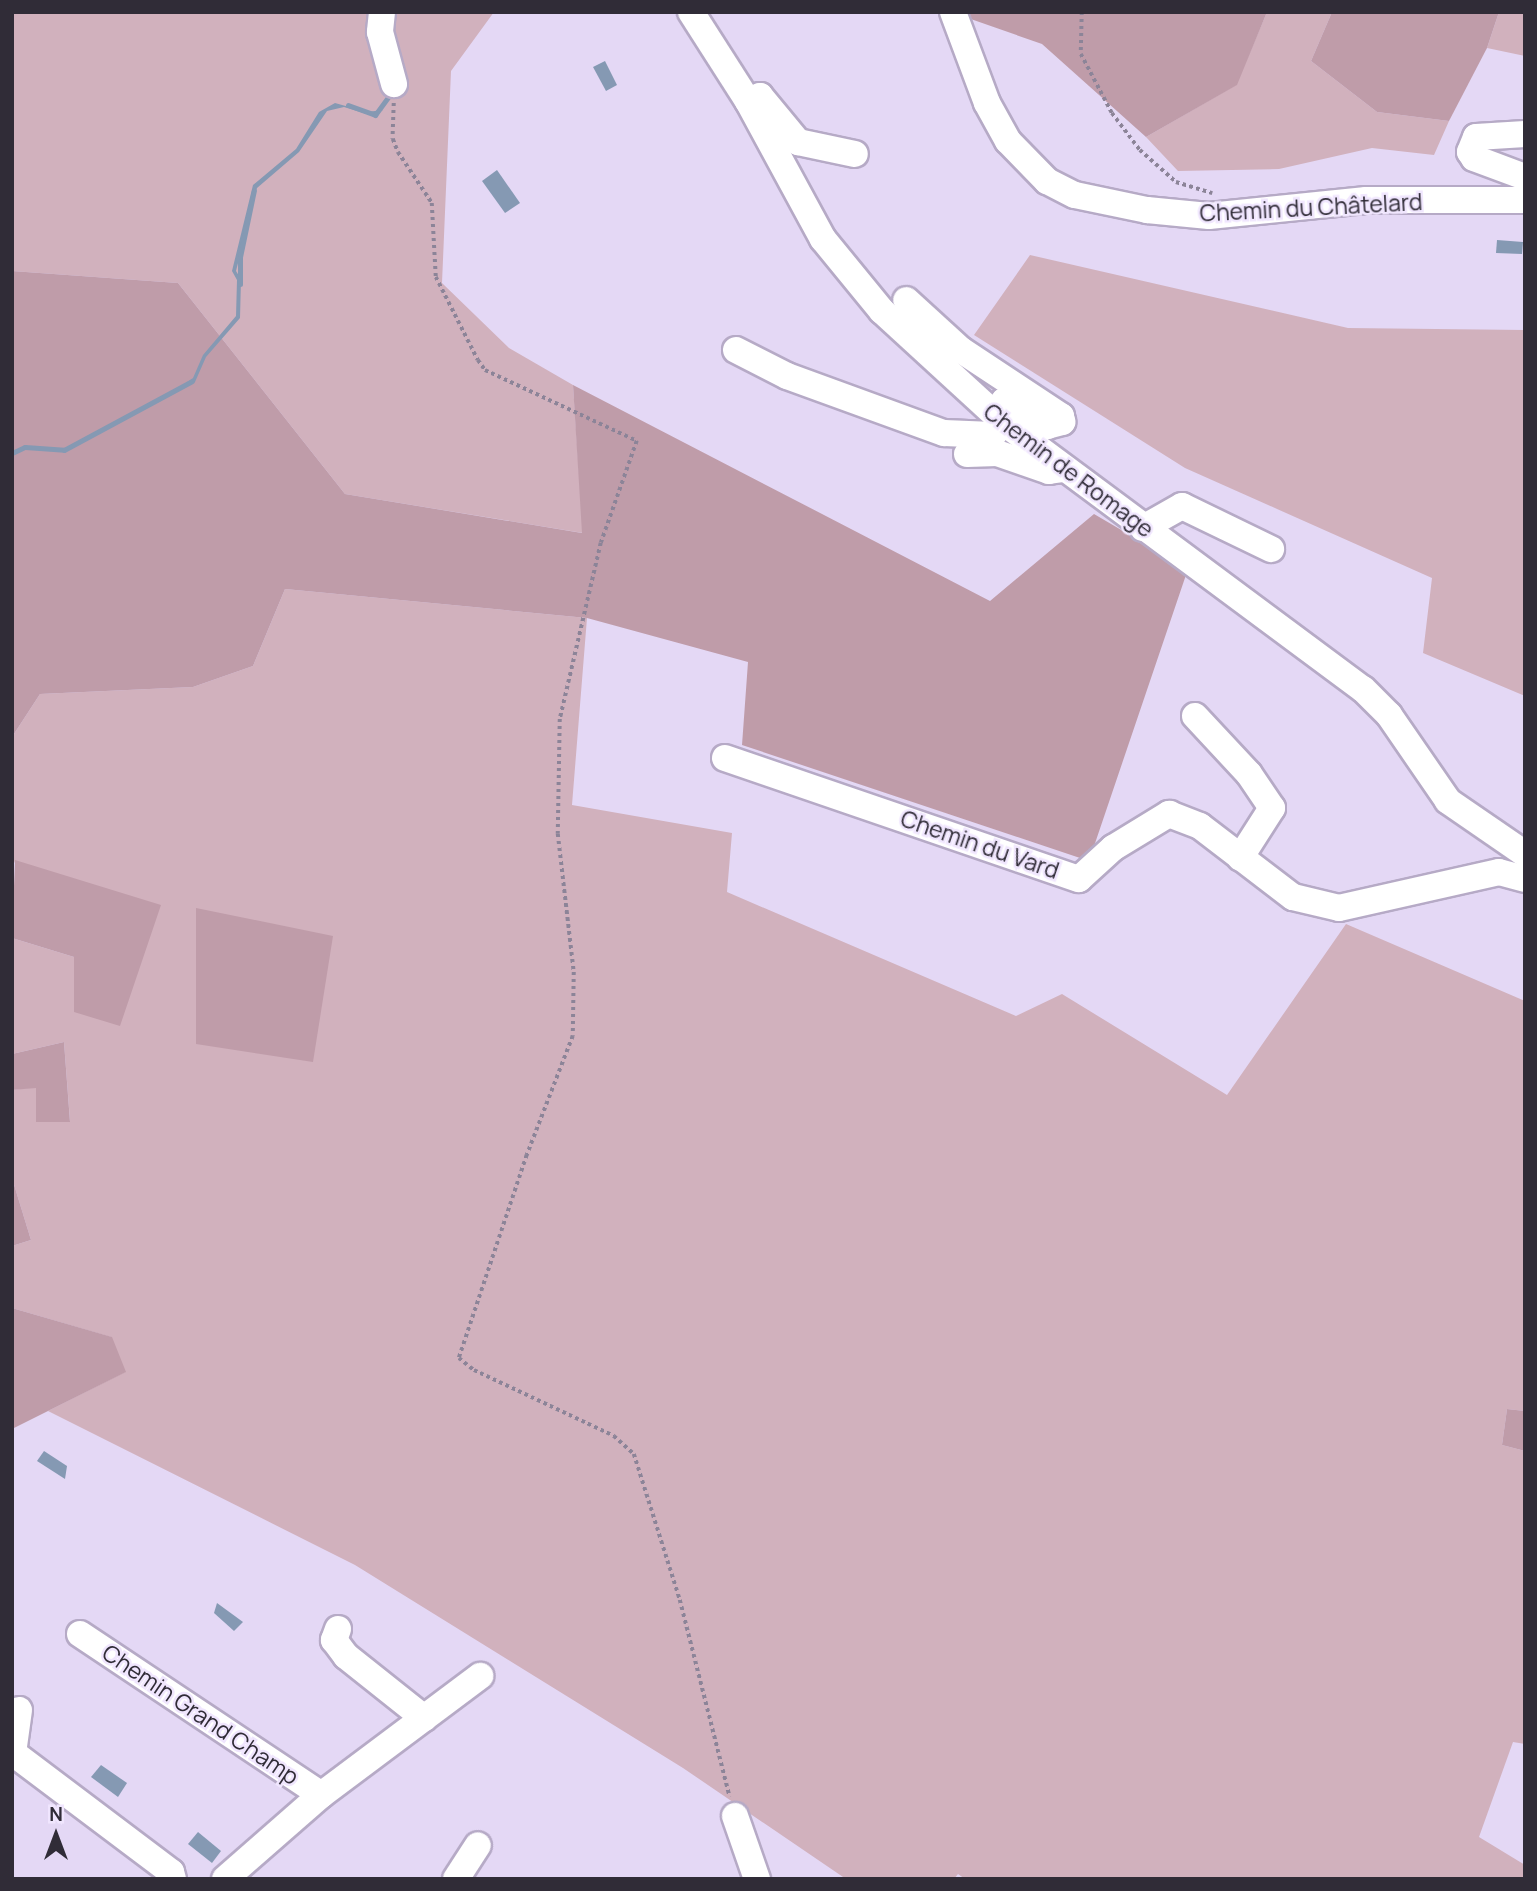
<!DOCTYPE html>
<html>
<head>
<meta charset="utf-8">
<style>
  body { margin:0 }
  #map { position:relative; width:1537px; height:1891px; overflow:hidden; background:#e4d8f5; font-family:Manrope,sans-serif }
  div>[style] { position:absolute }
  .green>* { inset:0; background:#d1b1bd }
  .forest>* { inset:0; background:#bf9ca9 }
  .water>* { inset:0; background:#8599b3 }
  .stream>* { height:5px; margin:-2.5px; padding:0 2.5px; transform-origin:2.5px; border-radius:2.5px; background:#8599b3 }
  .path>* { height:3.5px; margin-top:-1.75px; transform-origin:0; background:repeating-linear-gradient(90deg,#8c8498 0 3.5px,transparent 0 7px) }
  .roads { filter:drop-shadow(2px 0 #b6aac6) drop-shadow(-2px 0 #b6aac6) drop-shadow(0 2px #b6aac6) drop-shadow(0 -2px #b6aac6) }
  .minor>* { height:26px; margin:-13px; padding:0 13px; transform-origin:13px; border-radius:13px; background:#fff }
  span { translate:-50% -50%; white-space:nowrap; text-align:center; line-height:1.15; -webkit-text-stroke:5px #f0e6fe; paint-order:stroke }
  .street-label { font-size:23px; color:#302c37 }
  .frame { position:absolute; inset:0; border:14px solid #302c37; pointer-events:none }
  .north { position:absolute; left:21px; top:1800px; width:70px; height:70px; -webkit-text-stroke:5px #f0e6fe; paint-order:stroke; rotate:0deg; font-size:19px; font-weight:700; line-height:28px; text-align:center; color:#302c37 }
  .north::after { content:''; display:block; margin:auto; width:24px; height:32px; background:#302c37; clip-path:polygon(50% 0,100% 100%,50% 72%,0 100%) }
</style>
</head>
<body>
<div id="map">
  <div class="green">
    <i style="clip-path:polygon(12px 12px,494px 12px,451px 71px,442px 283px,509px 348px,573px 385px,583px 533px,345px 494px,178px 283px,12px 271px)"></i>
    <i style="clip-path:polygon(1267px 12px,1332px 12px,1311px 61px,1377px 112px,1449px 121px,1434px 155px,1372px 148px,1279px 169px,1178px 171px,1146px 137px,1236px 85px)"></i>
    <i style="clip-path:polygon(1499px 12px,1525px 12px,1525px 56px,1487px 48px)"></i>
    <i style="clip-path:polygon(1030px 255px,1348px 328px,1525px 330px,1525px 696px,1423px 653px,1432px 578px,1185px 468px,974px 335px)"></i>
    <i style="clip-path:polygon(285px 589px,587px 618px,572px 805px,732px 833px,727px 892px,1016px 1016px,1062px 994px,1227px 1095px,1346px 924px,1525px 1001px,1525px 1411px,1507px 1409px,1502px 1445px,1525px 1451px,1525px 1744px,1513px 1742px,1479px 1837px,1525px 1865px,1525px 1879px,965px 1879px,958px 1874px,954px 1879px,846px 1879px,683px 1768px,355px 1565px,48px 1411px,125px 1372px,111px 1337px,12px 1308px,12px 1246px,31px 1240px,12px 1178px,12px 1090px,36px 1087px,36px 1122px,70px 1121px,64px 1042px,12px 1054px,12px 938px,74px 957px,120px 1026px,15px 861px,12px 868px,12px 737px,40px 694px,193px 687px,253px 666px)"></i>
  </div>
  <div class="forest">
    <i style="clip-path:polygon(963px 12px,1267px 12px,1237px 85px,1146px 137px,1042px 44px,965px 17px)"></i>
    <i style="clip-path:polygon(1332px 12px,1499px 12px,1487px 48px,1449px 121px,1377px 112px,1311px 61px)"></i>
    <i style="clip-path:polygon(12px 271px,178px 283px,345px 494px,582px 533px,573px 385px,990px 601px,1094px 514px,1188px 569px,1089px 861px,742px 745px,748px 662px,587px 618px,285px 589px,253px 666px,193px 687px,40px 694px,12px 737px)"></i>
    <i style="clip-path:polygon(15px 860px,161px 905px,120px 1026px,74px 1012px,74px 957px,12px 938px)"></i>
    <i style="clip-path:polygon(196px 908px,333px 936px,313px 1062px,196px 1044px)"></i>
    <i style="clip-path:polygon(64px 1042px,70px 1122px,36px 1122px,36px 1088px,12px 1090px,12px 1054px)"></i>
    <i style="clip-path:polygon(12px 1178px,31px 1240px,12px 1246px)"></i>
    <i style="clip-path:polygon(12px 1308px,112px 1337px,126px 1372px,12px 1429px)"></i>
    <i style="clip-path:polygon(1507px 1409px,1525px 1411px,1525px 1451px,1502px 1445px)"></i>
  </div>
  <div class="water">
    <i style="clip-path:polygon(605px 61px,617px 85px,606px 91px,593px 67px)"></i>
    <i style="clip-path:polygon(335px 103px,367px 112px,383px 110px,373px 116px,344px 107px,327px 111px,299px 152px,257px 188px,236px 271px,241px 279px,240px 318px,206px 357px,195px 382px,166px 397px,193px 378px,203px 355px,236px 316px,237px 280px,232px 271px,253px 185px,296px 149px,319px 112px)"></i>
    <i style="clip-path:polygon(497px 170px,520px 203px,505px 213px,482px 181px)"></i>
    <i style="clip-path:polygon(1497px 240px,1523px 242px,1522px 254px,1496px 253px)"></i>
    <i style="clip-path:polygon(44px 1451px,67px 1466px,65px 1479px,37px 1461px)"></i>
    <i style="clip-path:polygon(217px 1603px,243px 1622px,234px 1631px,214px 1613px)"></i>
    <i style="clip-path:polygon(101px 1765px,127px 1783px,118px 1797px,91px 1777px)"></i>
    <i style="clip-path:polygon(198px 1832px,221px 1851px,212px 1863px,188px 1844px)"></i>
  </div>
  <div class="stream">
    <i style="left:348px;top:105px;width:29px;rotate:20deg"></i>
    <i style="left:375px;top:115px;width:27px;rotate:-54deg"></i>
    <i style="left:240px;top:284px;width:27px;rotate:-90deg"></i>
    <i style="left:240px;top:257px;width:68px;rotate:-78.2deg"></i>
    <i style="left:12px;top:453px;width:14px;rotate:-25deg"></i>
    <i style="left:25px;top:447px;width:39px;rotate:4deg"></i>
    <i style="left:64px;top:450px;width:145px;rotate:-28.3deg"></i>
  </div>
  <div class="path">
    <i style="left:1082px;top:12px;width:42px;rotate:91.4deg"></i>
    <i style="left:1081px;top:54px;width:67px;rotate:62.3deg"></i>
    <i style="left:1112px;top:113px;width:46px;rotate:52.9deg"></i>
    <i style="left:1140px;top:150px;width:48px;rotate:41.6deg"></i>
    <i style="left:1176px;top:182px;width:38px;rotate:17deg"></i>
    <i style="left:1119px;top:12px;width:8px"></i>
    <i style="left:394px;top:103px;width:36px;rotate:92deg"></i>
    <i style="left:393px;top:139px;width:14px;rotate:69deg"></i>
    <i style="left:398px;top:152px;width:61px;rotate:56.3deg"></i>
    <i style="left:432px;top:203px;width:74px;rotate:86.9deg"></i>
    <i style="left:436px;top:277px;width:93px;rotate:63.2deg"></i>
    <i style="left:478px;top:360px;width:12px;rotate:55deg"></i>
    <i style="left:485px;top:370px;width:168px;rotate:25deg"></i>
    <i style="left:637px;top:441px;width:108px;rotate:109.4deg"></i>
    <i style="left:601px;top:543px;width:181px;rotate:103.1deg"></i>
    <i style="left:560px;top:719px;width:115px;rotate:91deg"></i>
    <i style="left:558px;top:834px;width:139px;rotate:83.4deg"></i>
    <i style="left:574px;top:972px;width:64px;rotate:90.9deg"></i>
    <i style="left:573px;top:1036px;width:128px;rotate:111.1deg"></i>
    <i style="left:527px;top:1155px;width:214px;rotate:108.5deg"></i>
    <i style="left:459px;top:1358px;width:19px;rotate:39deg"></i>
    <i style="left:474px;top:1370px;width:155px;rotate:25.2deg"></i>
    <i style="left:614px;top:1436px;width:27px;rotate:42deg"></i>
    <i style="left:634px;top:1454px;width:153px;rotate:72.5deg"></i>
    <i style="left:680px;top:1600px;width:203px;rotate:75.8deg"></i>
  </div>
  <div class="roads">
    <div class="minor">
      <i style="left:382px;top:12px;width:20px;rotate:96deg"></i>
      <i style="left:380px;top:32px;width:54px;rotate:74.9deg"></i>
      <i style="left:691px;top:12px;width:106px;rotate:57.4deg"></i>
      <i style="left:748px;top:101px;width:157px;rotate:61.5deg"></i>
      <i style="left:823px;top:239px;width:93px;rotate:50.7deg"></i>
      <i style="left:882px;top:311px;width:164px;rotate:42.5deg"></i>
      <i style="left:1003px;top:422px;width:448px;rotate:36.6deg"></i>
      <i style="left:1363px;top:689px;width:37px;rotate:45deg"></i>
      <i style="left:1389px;top:715px;width:104px;rotate:55.5deg"></i>
      <i style="left:1448px;top:801px;width:93px;rotate:34.5deg"></i>
      <i style="left:953px;top:12px;width:97px;rotate:69.5deg"></i>
      <i style="left:987px;top:103px;width:43px;rotate:61.1deg"></i>
      <i style="left:1008px;top:141px;width:56px;rotate:45.7deg"></i>
      <i style="left:1047px;top:181px;width:31px;rotate:27deg"></i>
      <i style="left:1075px;top:195px;width:74px;rotate:11.8deg"></i>
      <i style="left:1147px;top:210px;width:62px;rotate:5.5deg"></i>
      <i style="left:1209px;top:216px;width:158px;rotate:-5.8deg"></i>
      <i style="left:1366px;top:200px;width:159px"></i>
      <i style="left:748px;top:101px;width:13px;rotate:-23deg"></i>
      <i style="left:760px;top:96px;width:60px;rotate:50.4deg"></i>
      <i style="left:798px;top:142px;width:58px;rotate:11.9deg"></i>
      <i style="left:1525px;top:134px;width:49px;rotate:176.5deg"></i>
      <i style="left:1476px;top:137px;width:16px;rotate:112deg"></i>
      <i style="left:1470px;top:152px;width:7px;rotate:56deg"></i>
      <i style="left:1474px;top:158px;width:54px;rotate:20.4deg"></i>
      <i style="left:736px;top:350px;width:57px;rotate:27deg"></i>
      <i style="left:787px;top:376px;width:167px;rotate:20deg"></i>
      <i style="left:944px;top:433px;width:49px;rotate:2.3deg"></i>
      <i style="left:993px;top:435px;width:16px;rotate:-52deg"></i>
      <i style="left:1003px;top:422px;width:13px;rotate:-119deg"></i>
      <i style="left:997px;top:411px;width:12px;rotate:-55deg"></i>
      <i style="left:1004px;top:401px;width:50px;rotate:30.2deg"></i>
      <i style="left:1047px;top:426px;width:16px;rotate:-15deg"></i>
      <i style="left:1062px;top:422px;width:6px;rotate:-99deg"></i>
      <i style="left:1061px;top:416px;width:120px;rotate:-146.6deg"></i>
      <i style="left:961px;top:350px;width:74px;rotate:-137.7deg"></i>
      <i style="left:967px;top:454px;width:30px;rotate:-2deg"></i>
      <i style="left:997px;top:453px;width:55px;rotate:19.1deg"></i>
      <i style="left:1049px;top:471px;width:15px;rotate:-8deg"></i>
      <i style="left:1143px;top:528px;width:45px;rotate:-29.4deg"></i>
      <i style="left:1182px;top:506px;width:99px;rotate:25.8deg"></i>
      <i style="left:1195px;top:716px;width:79px;rotate:47deg"></i>
      <i style="left:1249px;top:774px;width:41px;rotate:55.9deg"></i>
      <i style="left:1272px;top:808px;width:59px;rotate:122.6deg"></i>
      <i style="left:725px;top:758px;width:374px;rotate:18.9deg"></i>
      <i style="left:1079px;top:879px;width:46px;rotate:-42.4deg"></i>
      <i style="left:1113px;top:848px;width:66px;rotate:-31.3deg"></i>
      <i style="left:1169px;top:814px;width:33px;rotate:21deg"></i>
      <i style="left:1200px;top:826px;width:117px;rotate:37.4deg"></i>
      <i style="left:1293px;top:897px;width:47px;rotate:13.4deg"></i>
      <i style="left:1339px;top:908px;width:164px;rotate:-12.7deg"></i>
      <i style="left:1499px;top:872px;width:27px;rotate:15deg"></i>
      <i style="left:338px;top:1629px;width:12px;rotate:110deg"></i>
      <i style="left:334px;top:1640px;width:20px;rotate:53deg"></i>
      <i style="left:346px;top:1656px;width:100px;rotate:38.5deg"></i>
      <i style="left:80px;top:1634px;width:290px;rotate:33.7deg"></i>
      <i style="left:19px;top:1710px;width:43px;rotate:97.9deg"></i>
      <i style="left:13px;top:1753px;width:198px;rotate:37deg"></i>
      <i style="left:171px;top:1872px;width:7px;rotate:74deg"></i>
      <i style="left:735px;top:1816px;width:67px;rotate:70.8deg"></i>
      <i style="left:225px;top:1879px;width:128px;rotate:-41.2deg"></i>
      <i style="left:321px;top:1795px;width:199px;rotate:-36.8deg"></i>
      <i style="left:456px;top:1879px;width:40px;rotate:-57.1deg"></i>
    </div>
  </div>
  <div class="street-label">
    <span style="left:1311px;top:207px;rotate:-3deg">Chemin du Châtelard</span>
    <span style="left:1069px;top:470px;rotate:37deg">Chemin de Romage</span>
    <span style="left:980px;top:844px;rotate:19deg">Chemin du Vard</span>
    <span style="left:201px;top:1714px;rotate:34deg">Chemin Grand Champ</span>
  </div>
  <div class="frame"></div>
  <div class="north">N</div>
</div>
</body>
</html>
